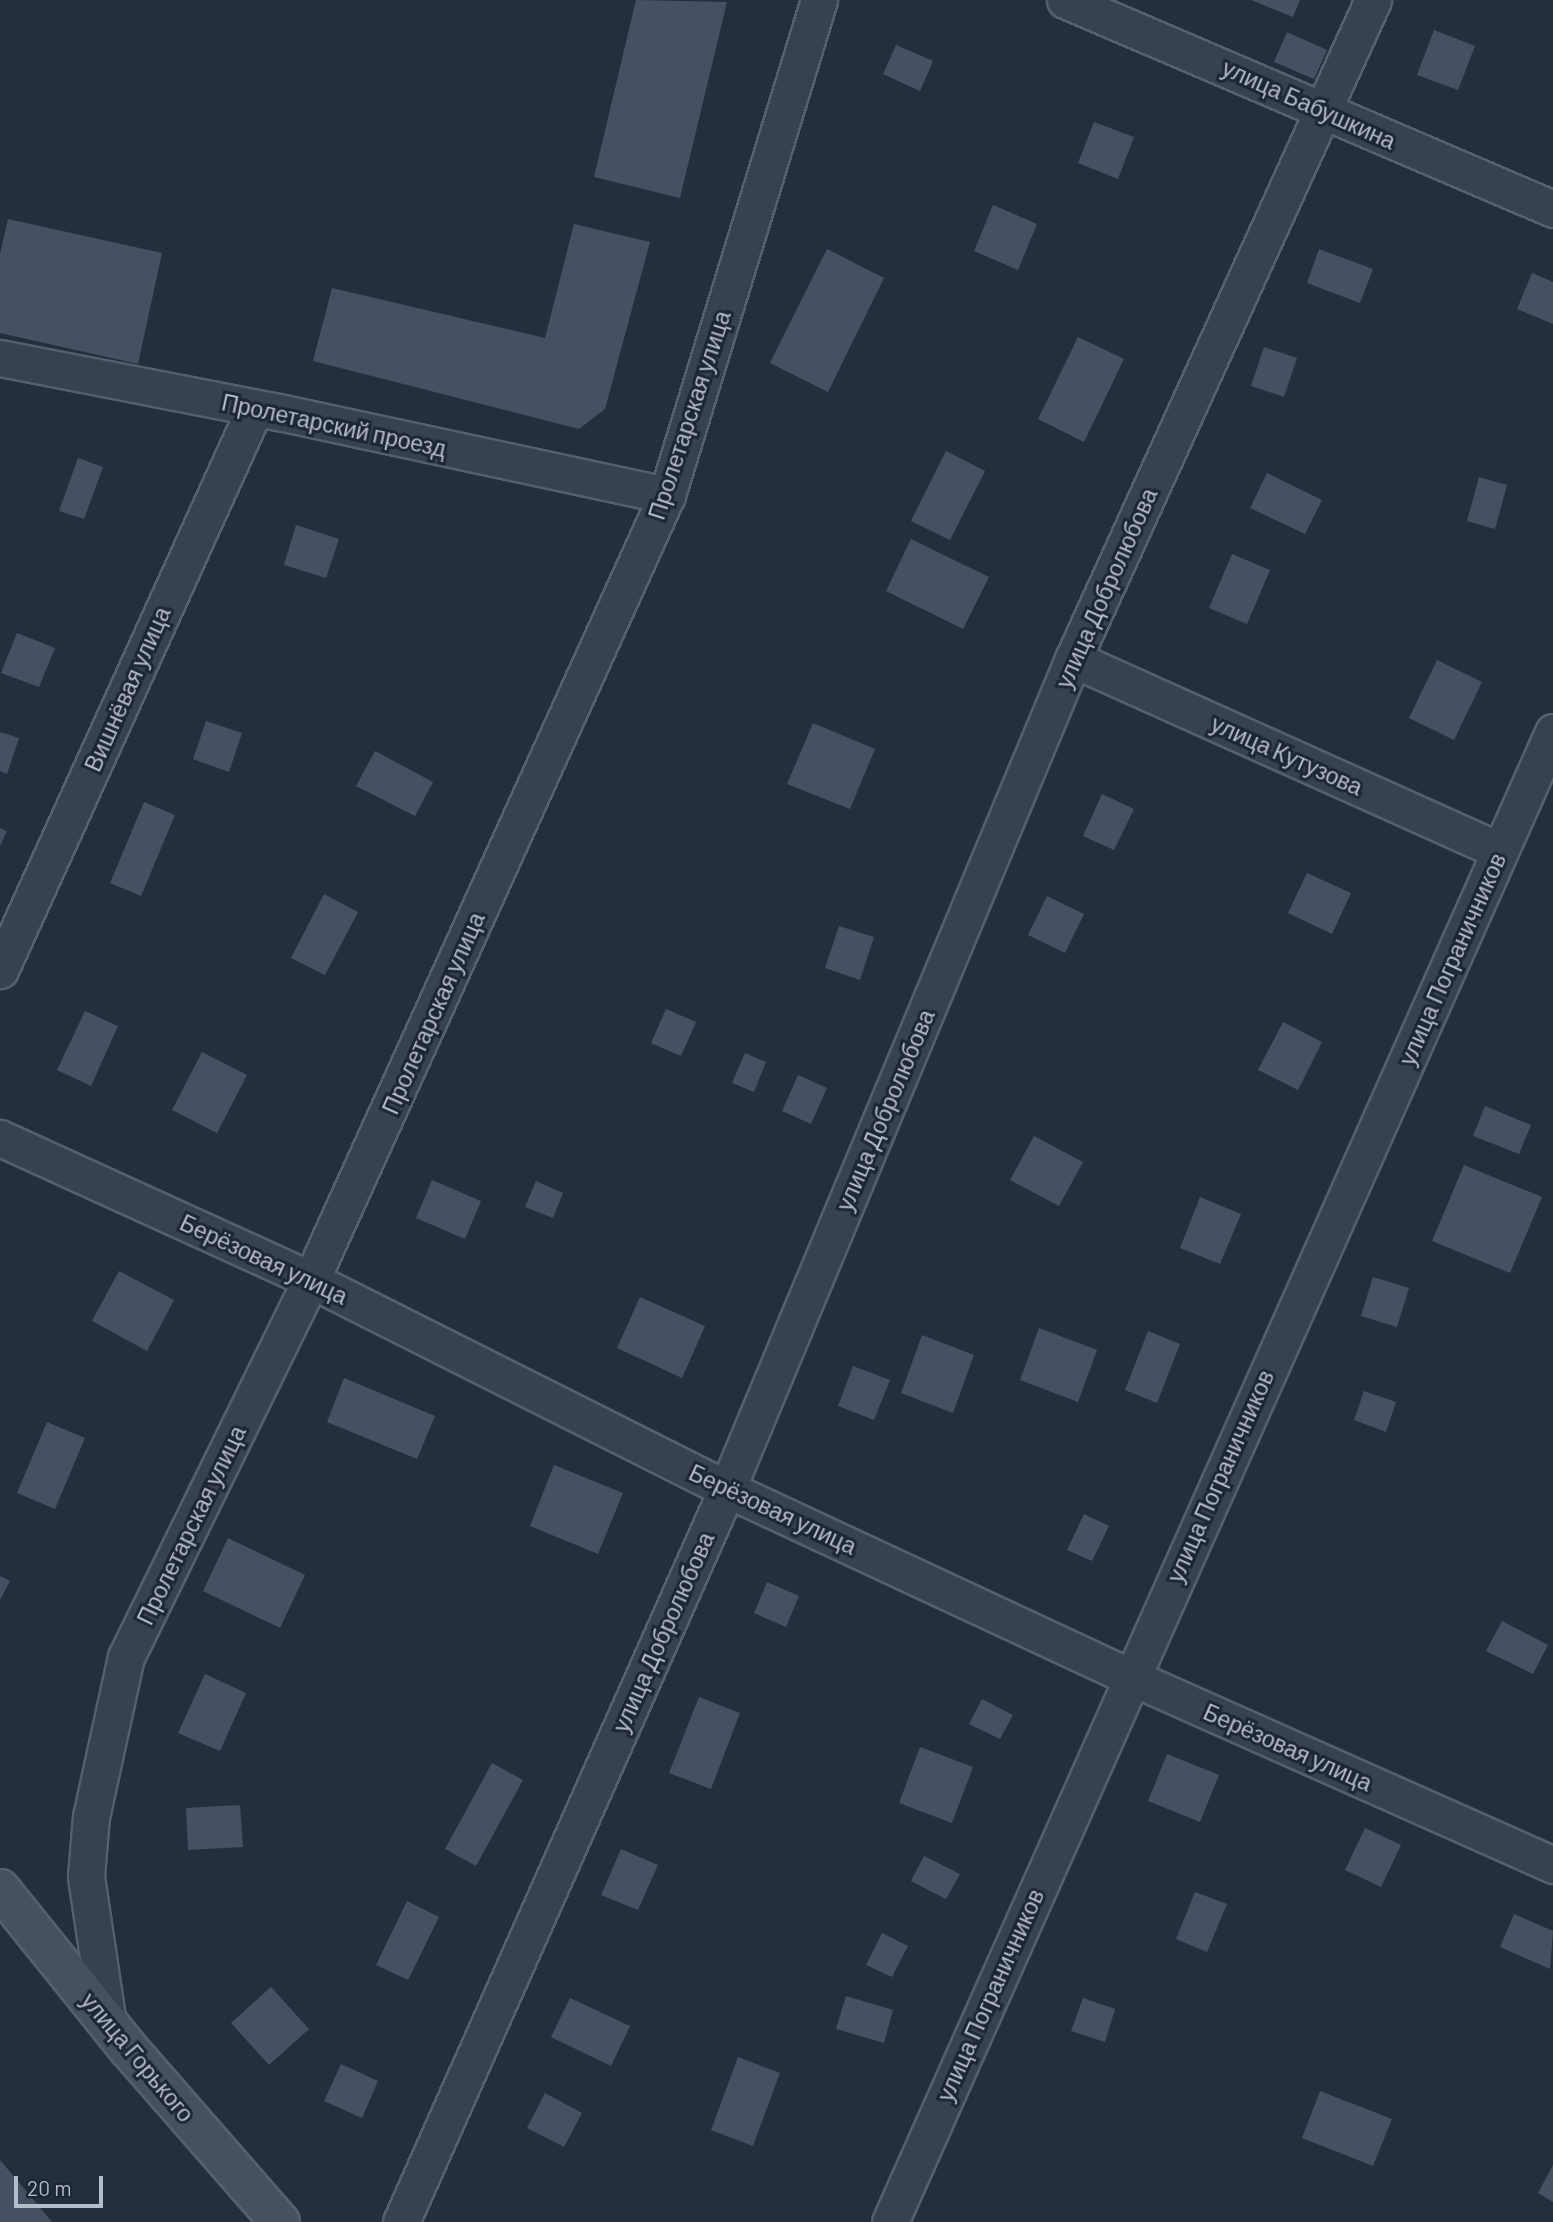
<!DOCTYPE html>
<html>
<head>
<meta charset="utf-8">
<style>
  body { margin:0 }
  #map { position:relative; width:1553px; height:2222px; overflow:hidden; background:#242f3e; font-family:Barlow,sans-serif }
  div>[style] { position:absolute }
  .building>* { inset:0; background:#455162 }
  .roads { filter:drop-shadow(2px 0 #565f6c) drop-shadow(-2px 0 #565f6c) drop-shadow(0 2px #565f6c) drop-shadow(0 -2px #565f6c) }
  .street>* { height:35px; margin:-17.5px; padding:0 17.5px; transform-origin:17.5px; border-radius:17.5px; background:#38414e }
  .secondary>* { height:38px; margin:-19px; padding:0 19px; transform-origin:19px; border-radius:19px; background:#465061 }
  span { translate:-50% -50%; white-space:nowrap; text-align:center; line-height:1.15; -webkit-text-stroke:6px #1d2633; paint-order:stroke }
  .street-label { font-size:23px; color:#b4bcc9 }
  .scale { position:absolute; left:14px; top:2176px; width:89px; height:32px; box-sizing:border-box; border:4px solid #b4bcc9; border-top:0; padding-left:9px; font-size:21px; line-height:24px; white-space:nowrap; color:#b4bcc9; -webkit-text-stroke:5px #1d2633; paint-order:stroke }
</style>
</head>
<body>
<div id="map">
  <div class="building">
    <i style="clip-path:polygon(636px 0,727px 2px,680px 198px,594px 177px)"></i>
    <i style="clip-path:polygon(1251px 0,1300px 0,1293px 17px)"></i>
    <i style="clip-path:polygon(1434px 30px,1475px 46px,1458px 90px,1417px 75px)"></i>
    <i style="clip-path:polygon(1287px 32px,1327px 50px,1314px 79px,1274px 62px)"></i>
    <i style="clip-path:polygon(896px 45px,933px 61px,920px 91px,883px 74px)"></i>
    <i style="clip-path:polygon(1094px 122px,1134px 137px,1118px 179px,1078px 163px)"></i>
    <i style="clip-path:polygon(993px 205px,1037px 224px,1018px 270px,974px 251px)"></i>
    <i style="clip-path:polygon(8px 219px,162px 253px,138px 364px,0 333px,0 254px)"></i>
    <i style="clip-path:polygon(574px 224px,650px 242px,605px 409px,579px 429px,313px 361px,332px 288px,545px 338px)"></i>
    <i style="clip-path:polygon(827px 249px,884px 278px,828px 392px,770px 363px)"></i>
    <i style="clip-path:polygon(1319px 249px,1373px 269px,1360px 303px,1307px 283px)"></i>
    <i style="clip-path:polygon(1532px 273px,1553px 282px,1553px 324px,1517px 309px)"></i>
    <i style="clip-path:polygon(1078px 337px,1124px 359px,1084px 442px,1038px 419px)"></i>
    <i style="clip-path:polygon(1264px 347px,1297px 358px,1284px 397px,1251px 386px)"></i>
    <i style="clip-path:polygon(946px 451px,985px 471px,950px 540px,911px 521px)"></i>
    <i style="clip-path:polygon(78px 458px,103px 467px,84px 519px,59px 511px)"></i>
    <i style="clip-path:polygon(1267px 473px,1322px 500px,1305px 534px,1250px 508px)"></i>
    <i style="clip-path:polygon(1479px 477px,1507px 485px,1495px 529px,1467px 521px)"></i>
    <i style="clip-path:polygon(296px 525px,339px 539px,326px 578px,284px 565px)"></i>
    <i style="clip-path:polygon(911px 539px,989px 577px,963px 629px,886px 591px)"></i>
    <i style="clip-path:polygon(1232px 554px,1270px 570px,1247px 624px,1209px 608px)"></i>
    <i style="clip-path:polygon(17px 633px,55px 648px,39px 687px,1px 673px)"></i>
    <i style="clip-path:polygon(1437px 660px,1482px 682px,1454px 740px,1409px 718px)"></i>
    <i style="clip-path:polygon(206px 721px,242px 733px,229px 772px,193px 759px)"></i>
    <i style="clip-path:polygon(813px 723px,875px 749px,850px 809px,787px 784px)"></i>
    <i style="clip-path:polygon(0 732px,19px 738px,7px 774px,0 771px)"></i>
    <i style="clip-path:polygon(375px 751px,433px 782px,415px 816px,356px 786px)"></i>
    <i style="clip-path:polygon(1102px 794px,1134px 809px,1114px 850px,1083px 836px)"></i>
    <i style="clip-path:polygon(144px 802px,175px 815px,141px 896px,110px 883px)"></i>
    <i style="clip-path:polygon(0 828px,7px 831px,0 846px)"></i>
    <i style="clip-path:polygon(1307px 873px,1351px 893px,1332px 934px,1288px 913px)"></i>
    <i style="clip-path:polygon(324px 894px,358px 912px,325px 975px,291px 958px)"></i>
    <i style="clip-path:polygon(1047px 896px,1084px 914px,1065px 953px,1028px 935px)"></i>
    <i style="clip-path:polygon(839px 926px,874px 937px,860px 980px,825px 968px)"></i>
    <i style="clip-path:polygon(666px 1009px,696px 1022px,681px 1056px,651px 1043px)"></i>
    <i style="clip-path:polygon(85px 1011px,118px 1026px,91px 1086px,57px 1070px)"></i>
    <i style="clip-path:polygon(1283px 1022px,1322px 1042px,1298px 1090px,1258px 1070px)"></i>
    <i style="clip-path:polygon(202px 1052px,247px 1075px,217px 1133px,172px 1110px)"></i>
    <i style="clip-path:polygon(745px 1053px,766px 1062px,754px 1092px,732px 1083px)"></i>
    <i style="clip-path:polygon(798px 1075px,827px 1088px,811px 1124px,782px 1111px)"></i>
    <i style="clip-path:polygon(1485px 1106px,1531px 1125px,1519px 1154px,1473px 1136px)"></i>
    <i style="clip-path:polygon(1034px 1136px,1083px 1162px,1059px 1206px,1010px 1180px)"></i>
    <i style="clip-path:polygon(1464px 1165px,1542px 1197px,1510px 1273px,1432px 1241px)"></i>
    <i style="clip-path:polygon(432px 1180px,481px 1201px,465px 1239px,416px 1218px)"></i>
    <i style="clip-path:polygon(536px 1181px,563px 1193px,553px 1218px,525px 1207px)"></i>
    <i style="clip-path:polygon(1200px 1197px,1241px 1214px,1220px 1264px,1180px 1248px)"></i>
    <i style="clip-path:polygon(119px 1271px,174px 1300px,147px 1351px,92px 1321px)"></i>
    <i style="clip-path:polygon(1373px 1277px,1409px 1288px,1397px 1327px,1361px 1316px)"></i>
    <i style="clip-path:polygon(640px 1297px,705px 1326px,682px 1378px,617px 1348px)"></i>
    <i style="clip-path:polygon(1039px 1328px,1097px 1350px,1078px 1402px,1020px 1380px)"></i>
    <i style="clip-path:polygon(1148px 1331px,1180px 1344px,1157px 1403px,1125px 1390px)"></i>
    <i style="clip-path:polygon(922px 1335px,974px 1355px,953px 1413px,901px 1393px)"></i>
    <i style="clip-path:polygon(853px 1366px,890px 1380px,874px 1420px,838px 1406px)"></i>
    <i style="clip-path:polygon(344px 1378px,435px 1416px,417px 1459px,327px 1422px)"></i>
    <i style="clip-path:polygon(1364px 1391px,1396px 1402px,1386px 1432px,1354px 1420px)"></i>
    <i style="clip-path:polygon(47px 1422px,85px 1438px,55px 1509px,17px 1493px)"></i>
    <i style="clip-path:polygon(554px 1465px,623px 1493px,598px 1554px,530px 1526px)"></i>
    <i style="clip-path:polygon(1084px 1514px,1109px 1526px,1092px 1561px,1067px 1550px)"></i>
    <i style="clip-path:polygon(228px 1538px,305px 1575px,280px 1628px,203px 1591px)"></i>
    <i style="clip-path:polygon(0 1576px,10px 1581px,0 1600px)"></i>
    <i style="clip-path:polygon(767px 1582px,799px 1596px,786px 1627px,754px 1613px)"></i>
    <i style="clip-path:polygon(1502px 1621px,1548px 1645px,1533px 1674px,1486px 1651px)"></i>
    <i style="clip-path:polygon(205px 1674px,246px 1693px,220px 1751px,178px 1733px)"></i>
    <i style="clip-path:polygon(699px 1697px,740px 1713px,711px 1789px,669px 1773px)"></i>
    <i style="clip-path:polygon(982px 1699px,1013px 1715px,1000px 1739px,969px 1724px)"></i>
    <i style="clip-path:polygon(920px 1747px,973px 1767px,952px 1823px,899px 1803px)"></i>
    <i style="clip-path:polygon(1167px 1754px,1219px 1775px,1200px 1822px,1148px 1801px)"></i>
    <i style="clip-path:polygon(492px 1763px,523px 1780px,476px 1866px,445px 1849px)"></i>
    <i style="clip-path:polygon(240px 1805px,243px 1847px,188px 1850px,186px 1808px)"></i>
    <i style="clip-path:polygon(1365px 1828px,1401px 1845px,1381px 1887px,1345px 1870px)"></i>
    <i style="clip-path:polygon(621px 1849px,658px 1865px,638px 1910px,601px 1895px)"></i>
    <i style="clip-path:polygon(924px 1856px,960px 1874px,946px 1899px,911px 1881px)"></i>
    <i style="clip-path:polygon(1195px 1892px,1227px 1904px,1207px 1952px,1176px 1939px)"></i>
    <i style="clip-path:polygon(407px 1901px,439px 1917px,408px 1980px,376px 1965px)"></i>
    <i style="clip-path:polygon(1514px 1914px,1553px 1931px,1550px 1969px,1500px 1947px)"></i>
    <i style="clip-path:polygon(882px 1933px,908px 1946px,892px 1977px,866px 1965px)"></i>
    <i style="clip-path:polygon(271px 1987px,309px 2029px,269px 2065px,231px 2023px)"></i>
    <i style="clip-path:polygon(846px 1996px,893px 2010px,884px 2043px,836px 2029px)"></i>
    <i style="clip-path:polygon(570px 1998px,630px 2026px,611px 2066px,551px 2037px)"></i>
    <i style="clip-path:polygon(1083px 1998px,1115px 2009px,1105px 2042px,1071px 2031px)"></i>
    <i style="clip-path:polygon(738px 2057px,780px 2073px,753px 2146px,711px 2130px)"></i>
    <i style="clip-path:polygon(341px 2064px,378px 2081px,362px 2118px,324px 2101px)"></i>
    <i style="clip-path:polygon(1320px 2091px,1392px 2119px,1373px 2166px,1302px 2138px)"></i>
    <i style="clip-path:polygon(545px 2093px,582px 2113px,564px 2147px,527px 2128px)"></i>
    <i style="clip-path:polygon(0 2160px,52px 2222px,0 2222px)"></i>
    <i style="clip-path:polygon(1553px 2165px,1553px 2202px,1538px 2193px)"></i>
  </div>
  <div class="roads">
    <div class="street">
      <i style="left:1065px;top:0;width:531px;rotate:23.18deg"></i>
      <i style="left:0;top:358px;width:284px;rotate:11deg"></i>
      <i style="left:279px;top:412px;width:397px;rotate:12.1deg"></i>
      <i style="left:1073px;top:659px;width:468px;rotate:24.2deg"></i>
      <i style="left:0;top:970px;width:617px;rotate:-65.59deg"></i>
      <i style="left:0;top:1138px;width:342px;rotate:24.5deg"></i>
      <i style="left:311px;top:1280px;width:466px;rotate:26.7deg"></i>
      <i style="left:727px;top:1489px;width:446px;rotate:25deg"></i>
      <i style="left:1131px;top:1677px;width:462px;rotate:24deg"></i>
      <i style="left:108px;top:2024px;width:150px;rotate:-98.5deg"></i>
      <i style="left:86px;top:1876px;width:59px;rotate:-85.2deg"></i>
      <i style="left:91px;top:1817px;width:164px;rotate:-77.7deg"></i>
      <i style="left:126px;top:1657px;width:420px;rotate:-63.9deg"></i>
      <i style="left:311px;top:1280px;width:862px;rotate:-65.61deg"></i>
      <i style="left:667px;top:495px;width:518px;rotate:-72.93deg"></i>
      <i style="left:401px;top:2222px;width:802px;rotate:-66.02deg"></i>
      <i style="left:727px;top:1489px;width:899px;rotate:-67.37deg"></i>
      <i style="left:1073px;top:659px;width:724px;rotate:-65.52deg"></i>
      <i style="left:890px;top:2222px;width:1631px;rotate:-66.01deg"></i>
    </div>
    <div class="secondary">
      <i style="left:0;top:1889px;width:204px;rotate:51.2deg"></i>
      <i style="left:128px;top:2048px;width:231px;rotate:48.9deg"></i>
    </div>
  </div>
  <div class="street-label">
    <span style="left:1309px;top:104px;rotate:24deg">улица Бабушкина</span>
    <span style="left:689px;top:415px;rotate:-72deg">Пролетарская улица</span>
    <span style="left:334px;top:425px;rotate:12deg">Пролетарский проезд</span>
    <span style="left:1106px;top:588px;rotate:-66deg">улица Добролюбова</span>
    <span style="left:127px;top:689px;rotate:-66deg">Вишнёвая улица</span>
    <span style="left:1287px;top:755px;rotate:24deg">улица Кутузова</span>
    <span style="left:1452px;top:959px;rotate:-66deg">улица Пограничников</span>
    <span style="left:433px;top:1013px;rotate:-66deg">Пролетарская улица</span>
    <span style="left:885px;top:1110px;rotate:-67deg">улица Добролюбова</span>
    <span style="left:264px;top:1259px;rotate:25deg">Берёзовая улица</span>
    <span style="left:1220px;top:1476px;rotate:-66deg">улица Пограничников</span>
    <span style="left:773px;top:1509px;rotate:25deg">Берёзовая улица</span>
    <span style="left:191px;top:1525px;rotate:-64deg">Пролетарская улица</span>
    <span style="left:663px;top:1632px;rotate:-66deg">улица Добролюбова</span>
    <span style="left:1288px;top:1747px;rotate:24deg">Берёзовая улица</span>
    <span style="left:990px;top:1995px;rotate:-66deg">улица Пограничников</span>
    <span style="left:138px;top:2057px;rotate:50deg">улица Горького</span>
  </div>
  <div class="scale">20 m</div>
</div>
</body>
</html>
